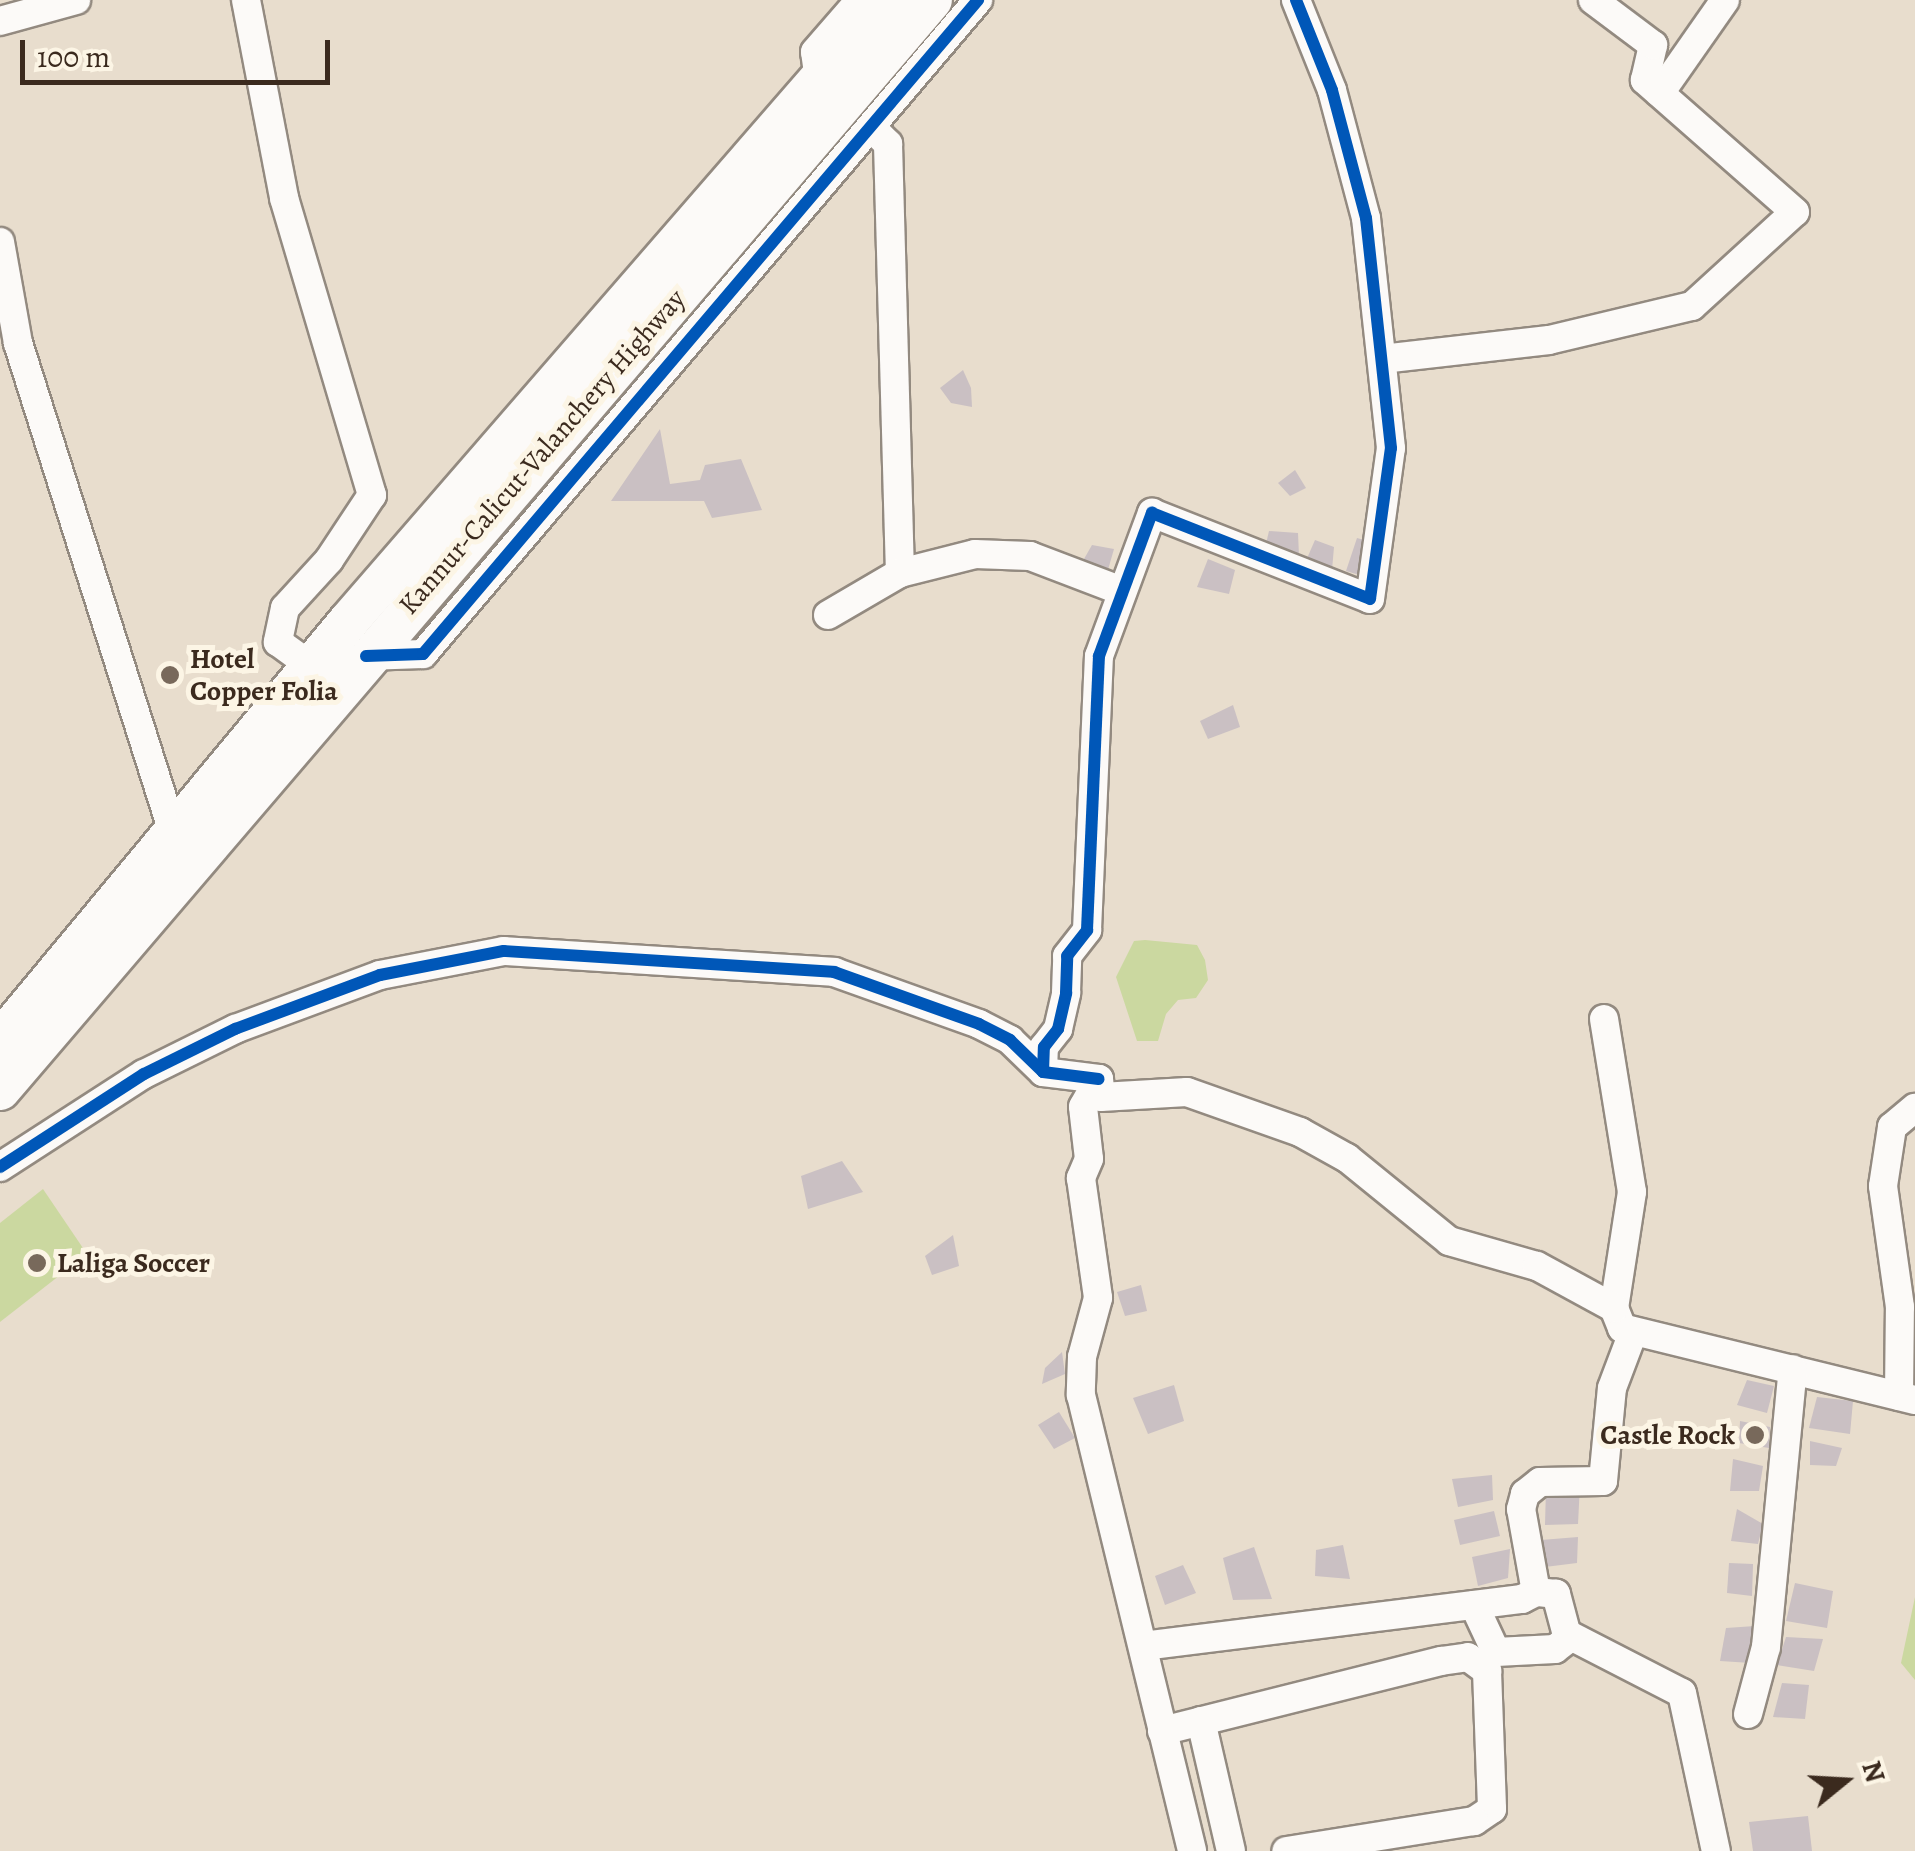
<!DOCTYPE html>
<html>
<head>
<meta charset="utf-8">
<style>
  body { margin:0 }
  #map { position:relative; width:1915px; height:1851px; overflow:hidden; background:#e8ddcd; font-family:Alegreya,serif }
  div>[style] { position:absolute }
  .green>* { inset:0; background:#cbd8a0 }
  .building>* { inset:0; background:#cac0c3 }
  .roads { filter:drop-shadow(2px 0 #938a80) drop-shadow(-2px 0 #938a80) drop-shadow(0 2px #938a80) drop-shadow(0 -2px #938a80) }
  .minor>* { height:28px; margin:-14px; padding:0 14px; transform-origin:14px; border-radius:14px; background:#fcfaf8 }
  .highway>* { height:40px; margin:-20px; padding:0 20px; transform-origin:20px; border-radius:20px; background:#fcfaf8 }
  .cycleway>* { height:12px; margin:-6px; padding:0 6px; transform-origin:6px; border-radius:6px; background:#0057b8 }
  .dots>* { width:28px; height:28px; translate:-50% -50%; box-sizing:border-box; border:5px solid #fcf5e5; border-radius:50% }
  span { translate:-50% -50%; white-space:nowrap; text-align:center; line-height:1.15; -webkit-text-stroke:10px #fcf5e5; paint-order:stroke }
  .street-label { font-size:28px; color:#3b2a1e }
  .poi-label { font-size:28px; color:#3b2a1e; font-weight:700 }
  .left { translate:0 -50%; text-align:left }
  .right { translate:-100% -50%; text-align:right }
  .north { position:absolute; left:1795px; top:1731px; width:100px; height:100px; -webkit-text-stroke:8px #fcf5e5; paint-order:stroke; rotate:72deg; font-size:28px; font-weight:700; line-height:40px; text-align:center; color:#3b2a1e }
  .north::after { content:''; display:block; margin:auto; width:35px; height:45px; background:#3b2a1e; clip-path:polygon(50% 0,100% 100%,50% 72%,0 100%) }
  .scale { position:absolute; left:20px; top:40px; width:310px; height:45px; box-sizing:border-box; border:5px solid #3b2a1e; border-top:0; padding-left:12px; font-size:30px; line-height:35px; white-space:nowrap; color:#3b2a1e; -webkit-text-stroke:8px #fcf5e5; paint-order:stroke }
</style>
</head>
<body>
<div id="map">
  <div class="green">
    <i style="clip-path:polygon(1145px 940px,1197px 945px,1205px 960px,1208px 980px,1196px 998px,1178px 1000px,1166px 1014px,1158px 1041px,1137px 1041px,1116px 977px,1134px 941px)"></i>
    <i style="clip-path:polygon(43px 1189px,87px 1254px,0 1322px,0 1223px)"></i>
    <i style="clip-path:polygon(1915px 1597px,1915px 1680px,1901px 1663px)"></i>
  </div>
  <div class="building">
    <i style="clip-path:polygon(963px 370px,971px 388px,972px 407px,951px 403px,940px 388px)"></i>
    <i style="clip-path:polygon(660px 429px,670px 484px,700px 480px,705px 465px,741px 459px,762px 510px,712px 518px,704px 501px,611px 501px)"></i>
    <i style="clip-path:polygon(1295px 470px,1306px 488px,1290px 496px,1278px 483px)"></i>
    <i style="clip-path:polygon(1269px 531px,1298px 533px,1299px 556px,1265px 548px)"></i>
    <i style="clip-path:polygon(1357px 538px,1371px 542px,1366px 577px,1346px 571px)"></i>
    <i style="clip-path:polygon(1315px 540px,1334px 547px,1332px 570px,1305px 563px)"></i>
    <i style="clip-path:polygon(1092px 545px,1114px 549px,1103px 587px,1076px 573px)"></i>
    <i style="clip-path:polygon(1208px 559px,1235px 570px,1229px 594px,1197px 587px)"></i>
    <i style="clip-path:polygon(1233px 705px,1240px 727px,1208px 739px,1200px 721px)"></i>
    <i style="clip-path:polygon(842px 1161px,863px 1192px,808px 1209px,801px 1176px)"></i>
    <i style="clip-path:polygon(953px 1235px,959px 1266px,932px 1275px,925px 1256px)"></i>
    <i style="clip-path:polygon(1141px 1285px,1147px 1311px,1125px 1316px,1117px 1292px)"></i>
    <i style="clip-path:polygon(1062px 1352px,1065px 1374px,1042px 1384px,1045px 1368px)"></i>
    <i style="clip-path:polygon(1747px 1380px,1774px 1386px,1767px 1413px,1737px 1405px)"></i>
    <i style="clip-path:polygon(1174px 1385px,1184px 1421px,1148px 1434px,1133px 1398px)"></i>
    <i style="clip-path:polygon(1817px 1397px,1853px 1401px,1850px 1434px,1809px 1428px)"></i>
    <i style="clip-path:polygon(1059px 1412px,1075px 1438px,1054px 1449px,1038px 1425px)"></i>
    <i style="clip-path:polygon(1740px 1421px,1770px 1427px,1769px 1448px,1739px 1443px)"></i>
    <i style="clip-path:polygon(1810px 1441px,1842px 1448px,1836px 1466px,1810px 1465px)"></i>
    <i style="clip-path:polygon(1733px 1459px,1763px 1466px,1759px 1491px,1730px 1491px)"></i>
    <i style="clip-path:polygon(1492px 1475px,1493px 1500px,1458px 1507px,1452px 1479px)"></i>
    <i style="clip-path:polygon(1580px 1484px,1578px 1524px,1545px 1525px,1546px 1488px)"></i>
    <i style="clip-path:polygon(1737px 1509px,1763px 1524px,1758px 1544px,1731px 1541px)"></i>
    <i style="clip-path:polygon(1494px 1511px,1500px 1536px,1460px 1545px,1454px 1520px)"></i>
    <i style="clip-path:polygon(1578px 1537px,1577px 1563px,1537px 1568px,1541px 1540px)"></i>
    <i style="clip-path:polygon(1343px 1545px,1350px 1579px,1315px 1576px,1316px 1550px)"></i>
    <i style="clip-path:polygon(1254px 1547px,1272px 1599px,1233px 1600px,1223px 1558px)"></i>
    <i style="clip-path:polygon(1510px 1549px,1508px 1578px,1478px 1586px,1472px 1557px)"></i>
    <i style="clip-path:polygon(1729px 1563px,1753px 1564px,1752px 1596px,1727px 1593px)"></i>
    <i style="clip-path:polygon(1183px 1565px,1196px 1593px,1165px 1605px,1155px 1576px)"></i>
    <i style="clip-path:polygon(1795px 1583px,1833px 1591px,1827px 1628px,1786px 1621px)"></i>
    <i style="clip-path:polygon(1755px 1626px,1751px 1663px,1720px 1661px,1726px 1628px)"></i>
    <i style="clip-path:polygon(1786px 1637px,1823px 1639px,1814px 1671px,1777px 1665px)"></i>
    <i style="clip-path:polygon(1782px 1683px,1809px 1685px,1805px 1719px,1773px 1717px)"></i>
    <i style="clip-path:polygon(1808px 1816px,1812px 1851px,1753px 1851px,1749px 1822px)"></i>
  </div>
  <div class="roads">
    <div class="minor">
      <i style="left:246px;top:0;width:202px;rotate:79.1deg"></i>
      <i style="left:284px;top:198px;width:310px;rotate:73.5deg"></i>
      <i style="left:372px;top:495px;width:78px;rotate:123.5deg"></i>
      <i style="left:329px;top:560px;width:65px;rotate:132.5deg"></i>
      <i style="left:285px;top:608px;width:35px;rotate:102deg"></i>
      <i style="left:278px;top:642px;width:41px;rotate:36deg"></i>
      <i style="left:0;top:21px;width:79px;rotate:-15.4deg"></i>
      <i style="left:819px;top:80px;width:28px;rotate:-98deg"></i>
      <i style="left:815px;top:52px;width:69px;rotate:-49.1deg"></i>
      <i style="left:1660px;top:93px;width:113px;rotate:-55deg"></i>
      <i style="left:872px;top:128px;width:23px;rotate:45deg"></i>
      <i style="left:888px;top:144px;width:429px;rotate:88.4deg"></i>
      <i style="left:0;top:242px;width:103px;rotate:79.9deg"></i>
      <i style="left:18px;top:343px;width:513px;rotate:72.41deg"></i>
      <i style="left:1382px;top:359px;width:168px;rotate:-6.5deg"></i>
      <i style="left:1549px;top:340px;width:147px;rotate:-13.4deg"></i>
      <i style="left:1692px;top:306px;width:139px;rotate:-42.4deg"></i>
      <i style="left:1795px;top:212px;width:200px;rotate:-138.7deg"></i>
      <i style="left:1645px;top:80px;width:36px;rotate:-77deg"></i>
      <i style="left:1653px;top:45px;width:75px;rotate:-143.1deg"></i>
      <i style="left:828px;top:615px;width:83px;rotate:-30.3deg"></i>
      <i style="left:900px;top:573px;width:77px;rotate:-14.2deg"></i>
      <i style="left:975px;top:554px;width:55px;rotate:2.1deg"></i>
      <i style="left:1030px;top:556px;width:98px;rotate:20.8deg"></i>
      <i style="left:366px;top:656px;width:57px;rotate:-2deg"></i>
      <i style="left:423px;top:654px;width:858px;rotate:-49.68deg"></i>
      <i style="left:1604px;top:1019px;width:175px;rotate:80.8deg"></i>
      <i style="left:1632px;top:1192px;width:117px;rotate:98.8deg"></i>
      <i style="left:1614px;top:1308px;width:22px;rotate:68deg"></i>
      <i style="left:1622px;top:1328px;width:302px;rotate:13.8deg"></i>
      <i style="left:1043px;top:1072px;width:25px;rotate:-88deg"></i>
      <i style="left:1044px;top:1047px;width:23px;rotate:-52deg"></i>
      <i style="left:1058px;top:1029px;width:37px;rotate:-77deg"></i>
      <i style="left:1066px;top:993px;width:37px;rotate:-88deg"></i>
      <i style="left:1067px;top:956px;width:33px;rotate:-52deg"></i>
      <i style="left:1087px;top:930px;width:274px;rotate:-87.5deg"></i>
      <i style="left:1099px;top:656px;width:153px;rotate:-69.7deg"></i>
      <i style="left:1152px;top:513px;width:234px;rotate:21.5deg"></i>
      <i style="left:1370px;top:599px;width:152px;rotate:-82.1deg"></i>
      <i style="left:1391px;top:448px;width:231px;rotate:-96.2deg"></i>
      <i style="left:1366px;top:218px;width:132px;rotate:-104.9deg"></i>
      <i style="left:1332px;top:90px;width:97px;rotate:-111.8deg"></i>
      <i style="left:1099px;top:1079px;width:32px;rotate:120deg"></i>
      <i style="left:1083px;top:1107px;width:52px;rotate:83.4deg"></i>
      <i style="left:1089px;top:1159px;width:21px;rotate:113deg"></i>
      <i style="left:1081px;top:1178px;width:121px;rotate:81.9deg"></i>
      <i style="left:1098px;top:1298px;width:61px;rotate:105.2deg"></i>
      <i style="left:1082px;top:1357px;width:38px;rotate:92deg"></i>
      <i style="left:1081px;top:1395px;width:469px;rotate:76.3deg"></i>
      <i style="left:1099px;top:1079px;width:18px;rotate:84deg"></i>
      <i style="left:1101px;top:1097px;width:86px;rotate:-3.3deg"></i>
      <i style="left:1187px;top:1092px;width:120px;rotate:19.5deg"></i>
      <i style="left:1300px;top:1132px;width:54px;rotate:29deg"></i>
      <i style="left:1347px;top:1158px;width:132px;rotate:39.1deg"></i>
      <i style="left:1449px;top:1241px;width:91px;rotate:15.9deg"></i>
      <i style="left:1537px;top:1266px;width:88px;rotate:28.6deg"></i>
      <i style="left:0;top:1167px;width:171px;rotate:-32.9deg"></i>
      <i style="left:144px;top:1074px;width:102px;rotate:-26.3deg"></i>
      <i style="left:235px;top:1029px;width:155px;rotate:-20.4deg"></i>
      <i style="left:380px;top:975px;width:126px;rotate:-11deg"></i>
      <i style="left:504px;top:951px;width:331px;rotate:3.6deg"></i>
      <i style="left:834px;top:972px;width:154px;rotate:19.7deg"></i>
      <i style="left:979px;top:1024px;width:35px;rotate:27deg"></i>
      <i style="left:1010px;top:1040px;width:46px;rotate:44.1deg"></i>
      <i style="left:1043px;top:1072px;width:56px;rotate:7.1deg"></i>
      <i style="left:1899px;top:1396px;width:89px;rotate:-89.4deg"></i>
      <i style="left:1900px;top:1307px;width:122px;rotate:-98deg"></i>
      <i style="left:1883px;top:1186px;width:60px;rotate:-81.3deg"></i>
      <i style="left:1892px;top:1127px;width:30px;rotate:-40deg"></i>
      <i style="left:1474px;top:1605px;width:52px;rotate:64.9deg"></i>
      <i style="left:1496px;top:1652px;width:59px;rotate:-2.9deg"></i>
      <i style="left:1555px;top:1649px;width:16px;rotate:-38deg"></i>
      <i style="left:1568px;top:1639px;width:47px;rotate:-104.9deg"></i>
      <i style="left:1556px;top:1594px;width:20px;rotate:-174deg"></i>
      <i style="left:1567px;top:1634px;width:129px;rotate:27.2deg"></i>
      <i style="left:1682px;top:1693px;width:162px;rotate:77.9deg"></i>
      <i style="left:1143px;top:1646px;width:382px;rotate:-7.1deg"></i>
      <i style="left:1522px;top:1599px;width:16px;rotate:-27deg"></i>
      <i style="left:1536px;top:1592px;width:84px;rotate:-100.2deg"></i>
      <i style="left:1521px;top:1509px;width:16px;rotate:-75deg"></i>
      <i style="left:1525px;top:1494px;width:19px;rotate:-39deg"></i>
      <i style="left:1540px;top:1482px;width:63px;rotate:-0.9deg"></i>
      <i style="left:1603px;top:1481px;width:93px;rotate:-84.5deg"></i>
      <i style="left:1612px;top:1388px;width:57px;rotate:-69.3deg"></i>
      <i style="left:1748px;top:1714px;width:69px;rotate:-75deg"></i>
      <i style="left:1766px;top:1647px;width:279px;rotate:-84.5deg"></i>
      <i style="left:1201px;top:1721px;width:133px;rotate:77deg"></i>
      <i style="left:1162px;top:1731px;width:288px;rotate:-14.1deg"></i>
      <i style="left:1441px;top:1661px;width:27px;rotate:-8deg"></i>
      <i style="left:1468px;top:1657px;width:24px;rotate:36deg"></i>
      <i style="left:1487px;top:1671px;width:138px;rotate:87.9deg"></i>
      <i style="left:1492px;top:1809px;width:22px;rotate:146deg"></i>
      <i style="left:1474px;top:1821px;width:190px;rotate:170.9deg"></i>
    </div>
    <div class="highway">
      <i style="left:0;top:1041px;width:545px;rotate:-50.29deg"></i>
      <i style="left:348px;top:622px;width:824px;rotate:-49.04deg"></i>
      <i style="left:0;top:1090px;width:1434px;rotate:-49.47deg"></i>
    </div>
  </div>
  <div class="cycleway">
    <i style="left:366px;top:656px;width:57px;rotate:-2deg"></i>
    <i style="left:423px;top:654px;width:858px;rotate:-49.68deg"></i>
    <i style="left:1043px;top:1072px;width:25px;rotate:-88deg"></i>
    <i style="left:1044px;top:1047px;width:23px;rotate:-52deg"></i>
    <i style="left:1058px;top:1029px;width:37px;rotate:-77deg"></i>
    <i style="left:1066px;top:993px;width:37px;rotate:-88deg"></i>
    <i style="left:1067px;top:956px;width:33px;rotate:-52deg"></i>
    <i style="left:1087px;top:930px;width:274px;rotate:-87.5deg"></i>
    <i style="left:1099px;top:656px;width:153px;rotate:-69.7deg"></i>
    <i style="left:1152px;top:513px;width:234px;rotate:21.5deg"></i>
    <i style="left:1370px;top:599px;width:152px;rotate:-82.1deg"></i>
    <i style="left:1391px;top:448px;width:231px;rotate:-96.2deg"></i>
    <i style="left:1366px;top:218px;width:132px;rotate:-104.9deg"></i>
    <i style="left:1332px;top:90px;width:97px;rotate:-111.8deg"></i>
    <i style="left:0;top:1167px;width:171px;rotate:-32.9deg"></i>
    <i style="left:144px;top:1074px;width:102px;rotate:-26.3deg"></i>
    <i style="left:235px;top:1029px;width:155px;rotate:-20.4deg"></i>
    <i style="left:380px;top:975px;width:126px;rotate:-11deg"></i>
    <i style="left:504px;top:951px;width:331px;rotate:3.6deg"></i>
    <i style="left:834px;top:972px;width:154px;rotate:19.7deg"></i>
    <i style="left:979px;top:1024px;width:35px;rotate:27deg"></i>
    <i style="left:1010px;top:1040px;width:46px;rotate:44.1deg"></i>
    <i style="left:1043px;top:1072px;width:56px;rotate:7.1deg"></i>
  </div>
  <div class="dots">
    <i style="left:170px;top:675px;background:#78695b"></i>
    <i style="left:37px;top:1263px;background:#78695b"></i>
    <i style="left:1755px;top:1435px;background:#78695b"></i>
  </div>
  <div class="street-label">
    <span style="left:542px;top:452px;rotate:-49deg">Kannur-Calicut-Valanchery Highway</span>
  </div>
  <div class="poi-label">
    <span class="left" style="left:190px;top:675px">Hotel<br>Copper Folia</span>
    <span class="left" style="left:57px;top:1263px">Laliga Soccer</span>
    <span class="right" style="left:1735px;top:1435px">Castle Rock</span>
  </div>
  <div class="north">N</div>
  <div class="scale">100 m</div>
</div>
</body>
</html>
